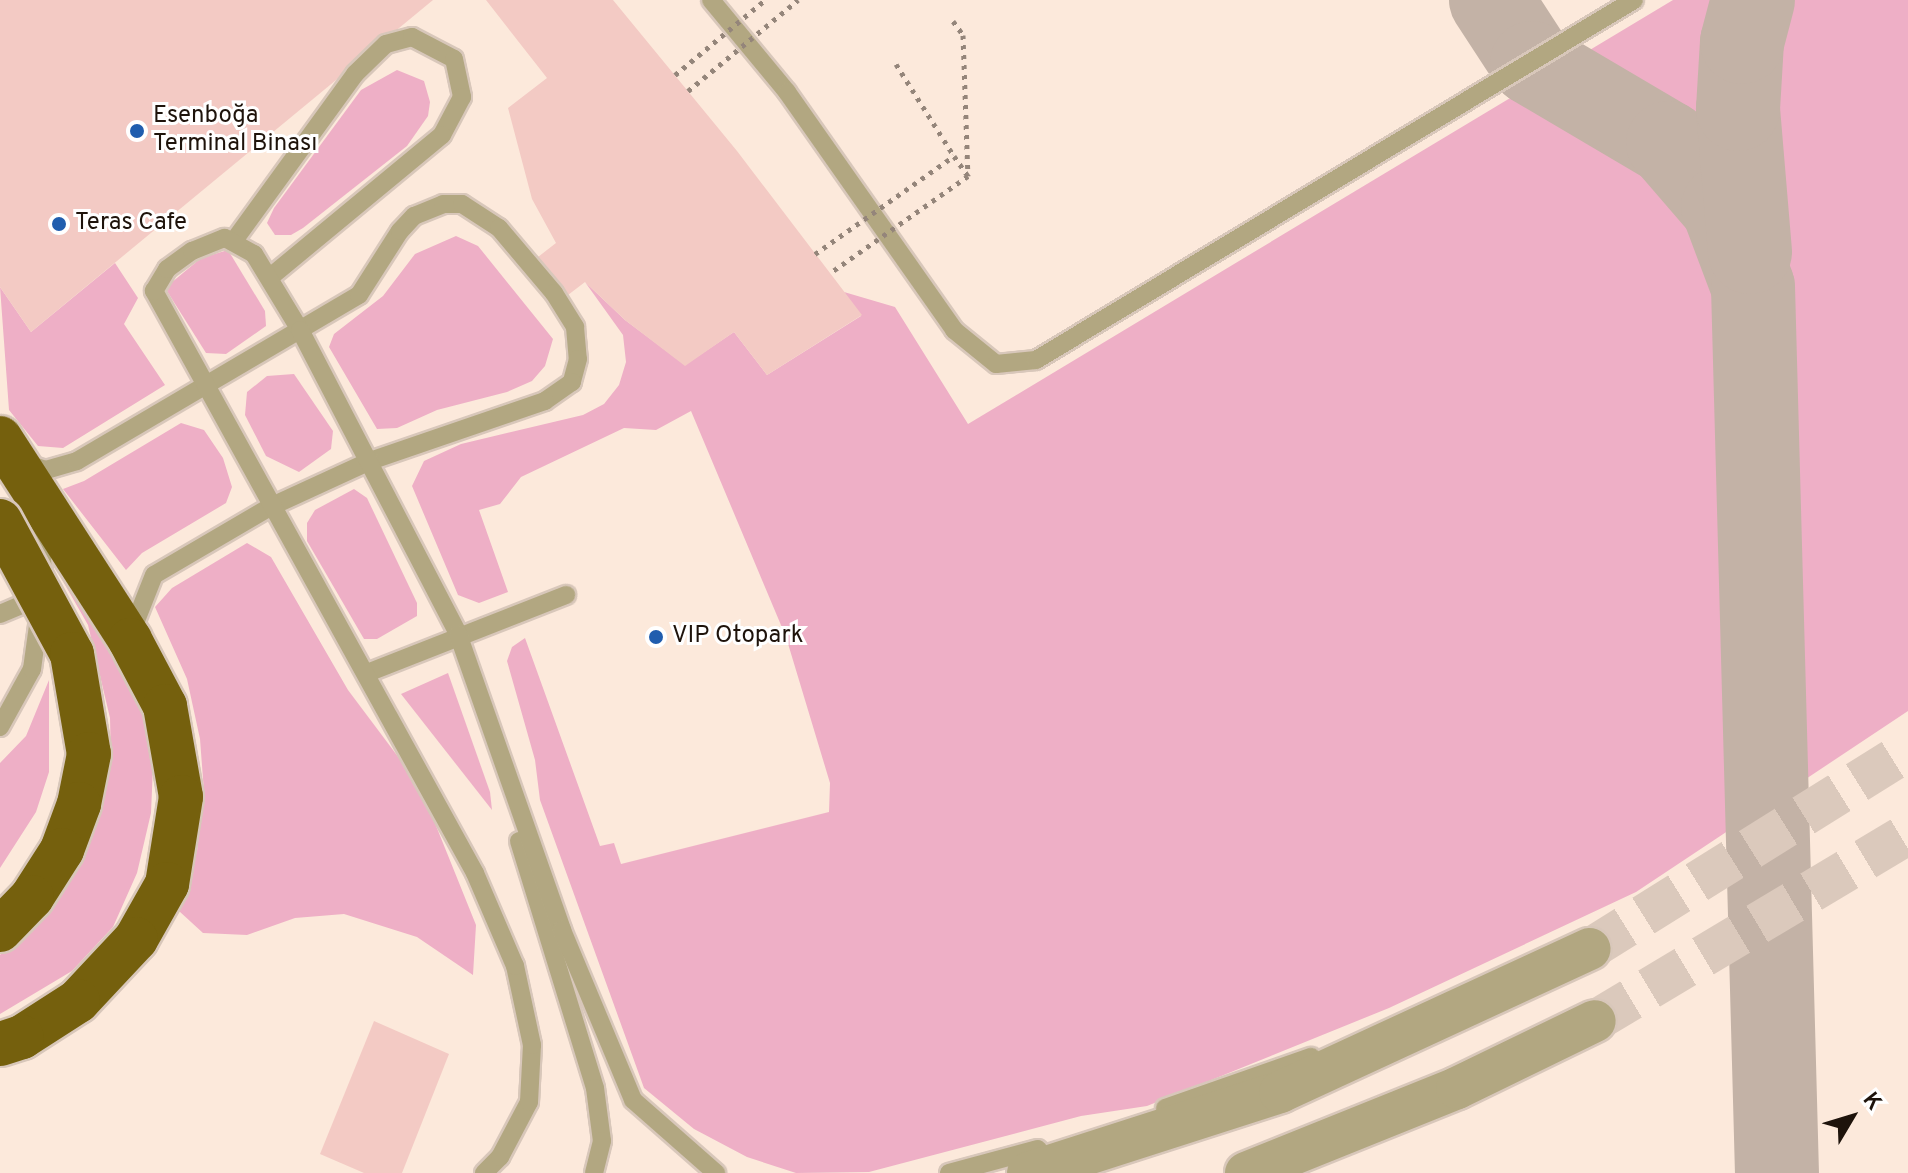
<!DOCTYPE html>
<html>
<head>
<meta charset="utf-8">
<style>
  body { margin:0 }
  #map { position:relative; width:1908px; height:1173px; overflow:hidden; background:#fce9db; font-family:Overpass,sans-serif }
  div>[style] { position:absolute }
  .green>* { inset:0; background:#eeafc6 }
  .taxiway>* { height:84px; margin:-42px; padding:0 42px; transform-origin:42px; border-radius:42px; background:#c3b2a6 }
  .building>* { inset:0; background:#f3cac4 }
  .tertiary-tunnel>* { height:42px; margin-top:-21px; transform-origin:0; background:repeating-linear-gradient(90deg,#dbc9bc 0 42px,transparent 0 63px) }
  .path>* { height:5px; margin-top:-2.5px; transform-origin:0; background:repeating-linear-gradient(90deg,#94857a 0 4px,transparent 0 10px) }
  .roads { filter:drop-shadow(2px 0 #d8c7ba) drop-shadow(-2px 0 #d8c7ba) drop-shadow(0 2px #d8c7ba) drop-shadow(0 -2px #d8c7ba) }
  .service>* { height:18px; margin:-9px; padding:0 9px; transform-origin:9px; border-radius:9px; background:#b2a781 }
  .tertiary>* { height:42px; margin:-21px; padding:0 21px; transform-origin:21px; border-radius:21px; background:#b2a781 }
  .trunk>* { height:44px; margin:-22px; padding:0 22px; transform-origin:22px; border-radius:22px; background:#75600d }
  .path-bridge>* { height:5px; margin-top:-2.5px; transform-origin:0; background:repeating-linear-gradient(90deg,#94857a 0 4px,transparent 0 10px) }
  .bridges { filter:drop-shadow(2px 0 #d8c7ba) drop-shadow(-2px 0 #d8c7ba) drop-shadow(0 2px #d8c7ba) drop-shadow(0 -2px #d8c7ba) }
  .trunk-bridge>* { height:44px; margin:-22px; padding:0 22px; transform-origin:22px; border-radius:22px; background:#75600d }
  .dots>* { width:22px; height:22px; translate:-50% -50%; box-sizing:border-box; border:4px solid #fff; border-radius:50% }
  span { translate:-50% -50%; white-space:nowrap; text-align:center; line-height:1.15; -webkit-text-stroke:6px #fff; paint-order:stroke }
  .poi-label { font-size:24px; color:#1e130b }
  .left { translate:0 -50%; text-align:left }
  .north { position:absolute; left:1812px; top:1077px; width:80px; height:80px; -webkit-text-stroke:6px #fff; paint-order:stroke; rotate:52deg; font-size:22px; font-weight:700; line-height:32px; text-align:center; color:#1e130b }
  .north::after { content:''; display:block; margin:auto; width:28px; height:36px; background:#1e130b; clip-path:polygon(50% 0,100% 100%,50% 72%,0 100%) }
</style>
</head>
<body>
<div id="map">
  <div class="green">
    <i style="clip-path:polygon(1673px 0,1908px 0,1908px 711px,1636px 892px,1389px 1008px,1147px 1106px,1081px 1116px,869px 1172px,796px 1173px,747px 1157px,694px 1129px,644px 1088px,540px 800px,535px 760px,507px 661px,512px 647px,525px 638px,600px 846px,614px 843px,621px 864px,829px 812px,830px 783px,786px 637px,691px 411px,656px 430px,624px 428px,521px 477px,500px 504px,479px 510px,508px 592px,479px 603px,458px 595px,412px 486px,424px 461px,461px 444px,583px 415px,604px 404px,619px 385px,626px 362px,623px 335px,585px 282px,625px 320px,685px 365px,734px 332px,767px 375px,861px 316px,844px 292px,895px 307px,968px 424px)"></i>
    <i style="clip-path:polygon(397px 70px,424px 81px,430px 102px,428px 116px,407px 146px,303px 228px,291px 235px,275px 235px,267px 223px,274px 208px,361px 90px)"></i>
    <i style="clip-path:polygon(456px 236px,478px 246px,553px 339px,545px 366px,532px 381px,507px 392px,437px 410px,397px 428px,377px 429px,329px 347px,334px 334px,383px 296px,415px 254px)"></i>
    <i style="clip-path:polygon(228px 250px,265px 311px,266px 326px,226px 354px,206px 353px,165px 288px,201px 258px)"></i>
    <i style="clip-path:polygon(115px 263px,138px 298px,124px 324px,165px 385px,63px 448px,38px 446px,9px 410px,0 287px,31px 332px)"></i>
    <i style="clip-path:polygon(294px 374px,333px 431px,331px 449px,299px 472px,266px 456px,245px 415px,247px 392px,267px 376px)"></i>
    <i style="clip-path:polygon(181px 423px,204px 430px,223px 458px,232px 487px,226px 503px,142px 553px,126px 570px,63px 489px,84px 481px)"></i>
    <i style="clip-path:polygon(354px 489px,367px 498px,417px 603px,417px 616px,377px 639px,364px 639px,307px 541px,307px 523px,315px 510px)"></i>
    <i style="clip-path:polygon(16px 499px,125px 666px,144px 713px,153px 766px,151px 813px,137px 873px,113px 927px,72px 971px,0 1014px,0 955px,74px 871px,98px 818px,111px 762px,110px 718px,88px 625px)"></i>
    <i style="clip-path:polygon(247px 543px,271px 557px,348px 690px,420px 786px,476px 925px,473px 975px,417px 937px,344px 914px,295px 918px,247px 935px,203px 933px,179px 911px,197px 851px,204px 792px,200px 739px,187px 679px,155px 607px,172px 588px)"></i>
    <i style="clip-path:polygon(448px 673px,490px 792px,492px 810px,401px 694px)"></i>
    <i style="clip-path:polygon(49px 680px,49px 772px,36px 812px,0 868px,0 763px,26px 736px)"></i>
  </div>
  <div class="taxiway">
    <i style="left:1491px;top:0;width:75px;rotate:56.9deg"></i>
    <i style="left:1532px;top:63px;width:158px;rotate:30.5deg"></i>
    <i style="left:1668px;top:143px;width:84px;rotate:49.3deg"></i>
    <i style="left:1723px;top:207px;width:85px;rotate:69.4deg"></i>
    <i style="left:1753px;top:287px;width:886px;rotate:88.45deg"></i>
    <i style="left:1750px;top:252px;width:144px;rotate:-94.8deg"></i>
    <i style="left:1738px;top:109px;width:67px;rotate:-86.6deg"></i>
    <i style="left:1742px;top:42px;width:43px;rotate:-75.3deg"></i>
  </div>
  <div class="building">
    <i style="clip-path:polygon(0 0,433px 0,31px 332px,0 287px)"></i>
    <i style="clip-path:polygon(486px 0,613px 0,737px 151px,862px 315px,767px 375px,734px 332px,685px 366px,625px 320px,585px 282px,568px 295px,538px 257px,556px 243px,532px 199px,508px 108px,547px 78px)"></i>
    <i style="clip-path:polygon(374px 1021px,449px 1054px,402px 1173px,364px 1173px,320px 1154px)"></i>
  </div>
  <div class="tertiary-tunnel">
    <i style="left:1590px;top:949px;width:375px;rotate:-32deg"></i>
    <i style="left:1595px;top:1021px;width:365px;rotate:-30.9deg"></i>
  </div>
  <div class="path">
    <i style="left:953px;top:21px;width:17px;rotate:54deg"></i>
    <i style="left:963px;top:35px;width:141px;rotate:88deg"></i>
    <i style="left:896px;top:64px;width:109px;rotate:57.8deg"></i>
  </div>
  <div class="roads">
    <div class="service">
      <i style="left:711px;top:0;width:119px;rotate:50.4deg"></i>
      <i style="left:787px;top:92px;width:291px;rotate:54.9deg"></i>
      <i style="left:954px;top:330px;width:54px;rotate:39deg"></i>
      <i style="left:996px;top:364px;width:40px;rotate:-5.7deg"></i>
      <i style="left:1036px;top:360px;width:698px;rotate:-31.05deg"></i>
      <i style="left:233px;top:242px;width:208px;rotate:-54deg"></i>
      <i style="left:355px;top:74px;width:43px;rotate:-44.1deg"></i>
      <i style="left:386px;top:44px;width:27px;rotate:-15deg"></i>
      <i style="left:412px;top:37px;width:47px;rotate:27.6deg"></i>
      <i style="left:454px;top:59px;width:39px;rotate:78deg"></i>
      <i style="left:462px;top:97px;width:43px;rotate:117.8deg"></i>
      <i style="left:442px;top:135px;width:224px;rotate:140.4deg"></i>
      <i style="left:24px;top:463px;width:23px;rotate:18deg"></i>
      <i style="left:46px;top:470px;width:32px;rotate:-16deg"></i>
      <i style="left:77px;top:461px;width:327px;rotate:-30.5deg"></i>
      <i style="left:359px;top:295px;width:76px;rotate:-57.4deg"></i>
      <i style="left:400px;top:231px;width:21px;rotate:-47deg"></i>
      <i style="left:414px;top:216px;width:31px;rotate:-22deg"></i>
      <i style="left:443px;top:204px;width:19px"></i>
      <i style="left:462px;top:204px;width:44px;rotate:33deg"></i>
      <i style="left:499px;top:228px;width:85px;rotate:49.8deg"></i>
      <i style="left:554px;top:293px;width:40px;rotate:58deg"></i>
      <i style="left:575px;top:327px;width:32px;rotate:85deg"></i>
      <i style="left:578px;top:359px;width:24px;rotate:105deg"></i>
      <i style="left:572px;top:382px;width:33px;rotate:145deg"></i>
      <i style="left:545px;top:401px;width:185px;rotate:161.1deg"></i>
      <i style="left:370px;top:461px;width:110px;rotate:155.3deg"></i>
      <i style="left:270px;top:507px;width:134px;rotate:149.6deg"></i>
      <i style="left:154px;top:575px;width:62px;rotate:111.6deg"></i>
      <i style="left:40px;top:519px;width:58px;rotate:87deg"></i>
      <i style="left:0;top:614px;width:26px;rotate:-23deg"></i>
      <i style="left:24px;top:604px;width:17px;rotate:-59deg"></i>
      <i style="left:367px;top:673px;width:214px;rotate:-21.4deg"></i>
      <i style="left:0;top:727px;width:66px;rotate:-61.1deg"></i>
      <i style="left:32px;top:669px;width:59px;rotate:-82.1deg"></i>
      <i style="left:519px;top:841px;width:258px;rotate:72.9deg"></i>
      <i style="left:595px;top:1088px;width:53px;rotate:82.5deg"></i>
      <i style="left:602px;top:1141px;width:33px;rotate:104deg"></i>
      <i style="left:1165px;top:1108px;width:155px;rotate:-19.3deg"></i>
      <i style="left:484px;top:1173px;width:23px;rotate:-45deg"></i>
      <i style="left:500px;top:1157px;width:62px;rotate:-62.2deg"></i>
      <i style="left:529px;top:1102px;width:57px;rotate:-87deg"></i>
      <i style="left:532px;top:1045px;width:81px;rotate:-102.1deg"></i>
      <i style="left:515px;top:966px;width:101px;rotate:-113.3deg"></i>
      <i style="left:475px;top:873px;width:665px;rotate:-118.88deg"></i>
      <i style="left:154px;top:291px;width:26px;rotate:-59deg"></i>
      <i style="left:167px;top:269px;width:31px;rotate:-36deg"></i>
      <i style="left:192px;top:251px;width:35px;rotate:-22deg"></i>
      <i style="left:225px;top:238px;width:33px;rotate:29deg"></i>
      <i style="left:254px;top:254px;width:89px;rotate:58.8deg"></i>
      <i style="left:300px;top:330px;width:343px;rotate:62.5deg"></i>
      <i style="left:458px;top:634px;width:314px;rotate:70.6deg"></i>
      <i style="left:562px;top:930px;width:184px;rotate:67.3deg"></i>
      <i style="left:633px;top:1100px;width:111px;rotate:41.3deg"></i>
      <i style="left:949px;top:1173px;width:92px;rotate:-15.1deg"></i>
    </div>
    <div class="tertiary">
      <i style="left:1028px;top:1173px;width:265px;rotate:-17.8deg"></i>
      <i style="left:1280px;top:1092px;width:341px;rotate:-24.8deg"></i>
      <i style="left:1246px;top:1173px;width:227px;rotate:-21.9deg"></i>
      <i style="left:1457px;top:1088px;width:153px;rotate:-25.9deg"></i>
    </div>
    <div class="trunk">
      <i style="left:0;top:438px;width:240px;rotate:57.2deg"></i>
      <i style="left:130px;top:640px;width:75px;rotate:62.1deg"></i>
      <i style="left:165px;top:706px;width:92px;rotate:80deg"></i>
      <i style="left:181px;top:797px;width:88px;rotate:99.1deg"></i>
      <i style="left:167px;top:884px;width:63px;rotate:119.4deg"></i>
      <i style="left:136px;top:939px;width:85px;rotate:133.1deg"></i>
      <i style="left:78px;top:1001px;width:67px;rotate:147.3deg"></i>
      <i style="left:22px;top:1037px;width:23px;rotate:162deg"></i>
    </div>
  </div>
  <div class="path-bridge">
    <i style="left:675px;top:75px;width:117px;rotate:-39.8deg"></i>
    <i style="left:688px;top:91px;width:143px;rotate:-39.6deg"></i>
    <i style="left:815px;top:254px;width:170px;rotate:-35.2deg"></i>
    <i style="left:954px;top:156px;width:24px;rotate:55deg"></i>
    <i style="left:968px;top:176px;width:169px;rotate:144.9deg"></i>
  </div>
  <div class="bridges">
    <div class="trunk-bridge">
      <i style="left:0;top:521px;width:151px;rotate:61.6deg"></i>
      <i style="left:72px;top:654px;width:101px;rotate:80.4deg"></i>
      <i style="left:89px;top:754px;width:51px;rotate:101.3deg"></i>
      <i style="left:79px;top:804px;width:49px;rotate:110.3deg"></i>
      <i style="left:62px;top:850px;width:56px;rotate:122.6deg"></i>
      <i style="left:32px;top:897px;width:46px;rotate:134.1deg"></i>
    </div>
  </div>
  <div class="dots">
    <i style="left:137px;top:131px;background:#205dae"></i>
    <i style="left:59px;top:224px;background:#205dae"></i>
    <i style="left:656px;top:637px;background:#205dae"></i>
  </div>
  <div class="poi-label">
    <span class="left" style="left:153px;top:131px">Esenboğa<br>Terminal Binası</span>
    <span class="left" style="left:75px;top:224px">Teras Cafe</span>
    <span class="left" style="left:672px;top:637px">VIP Otopark</span>
  </div>
  <div class="north">K</div>
</div>
</body>
</html>
